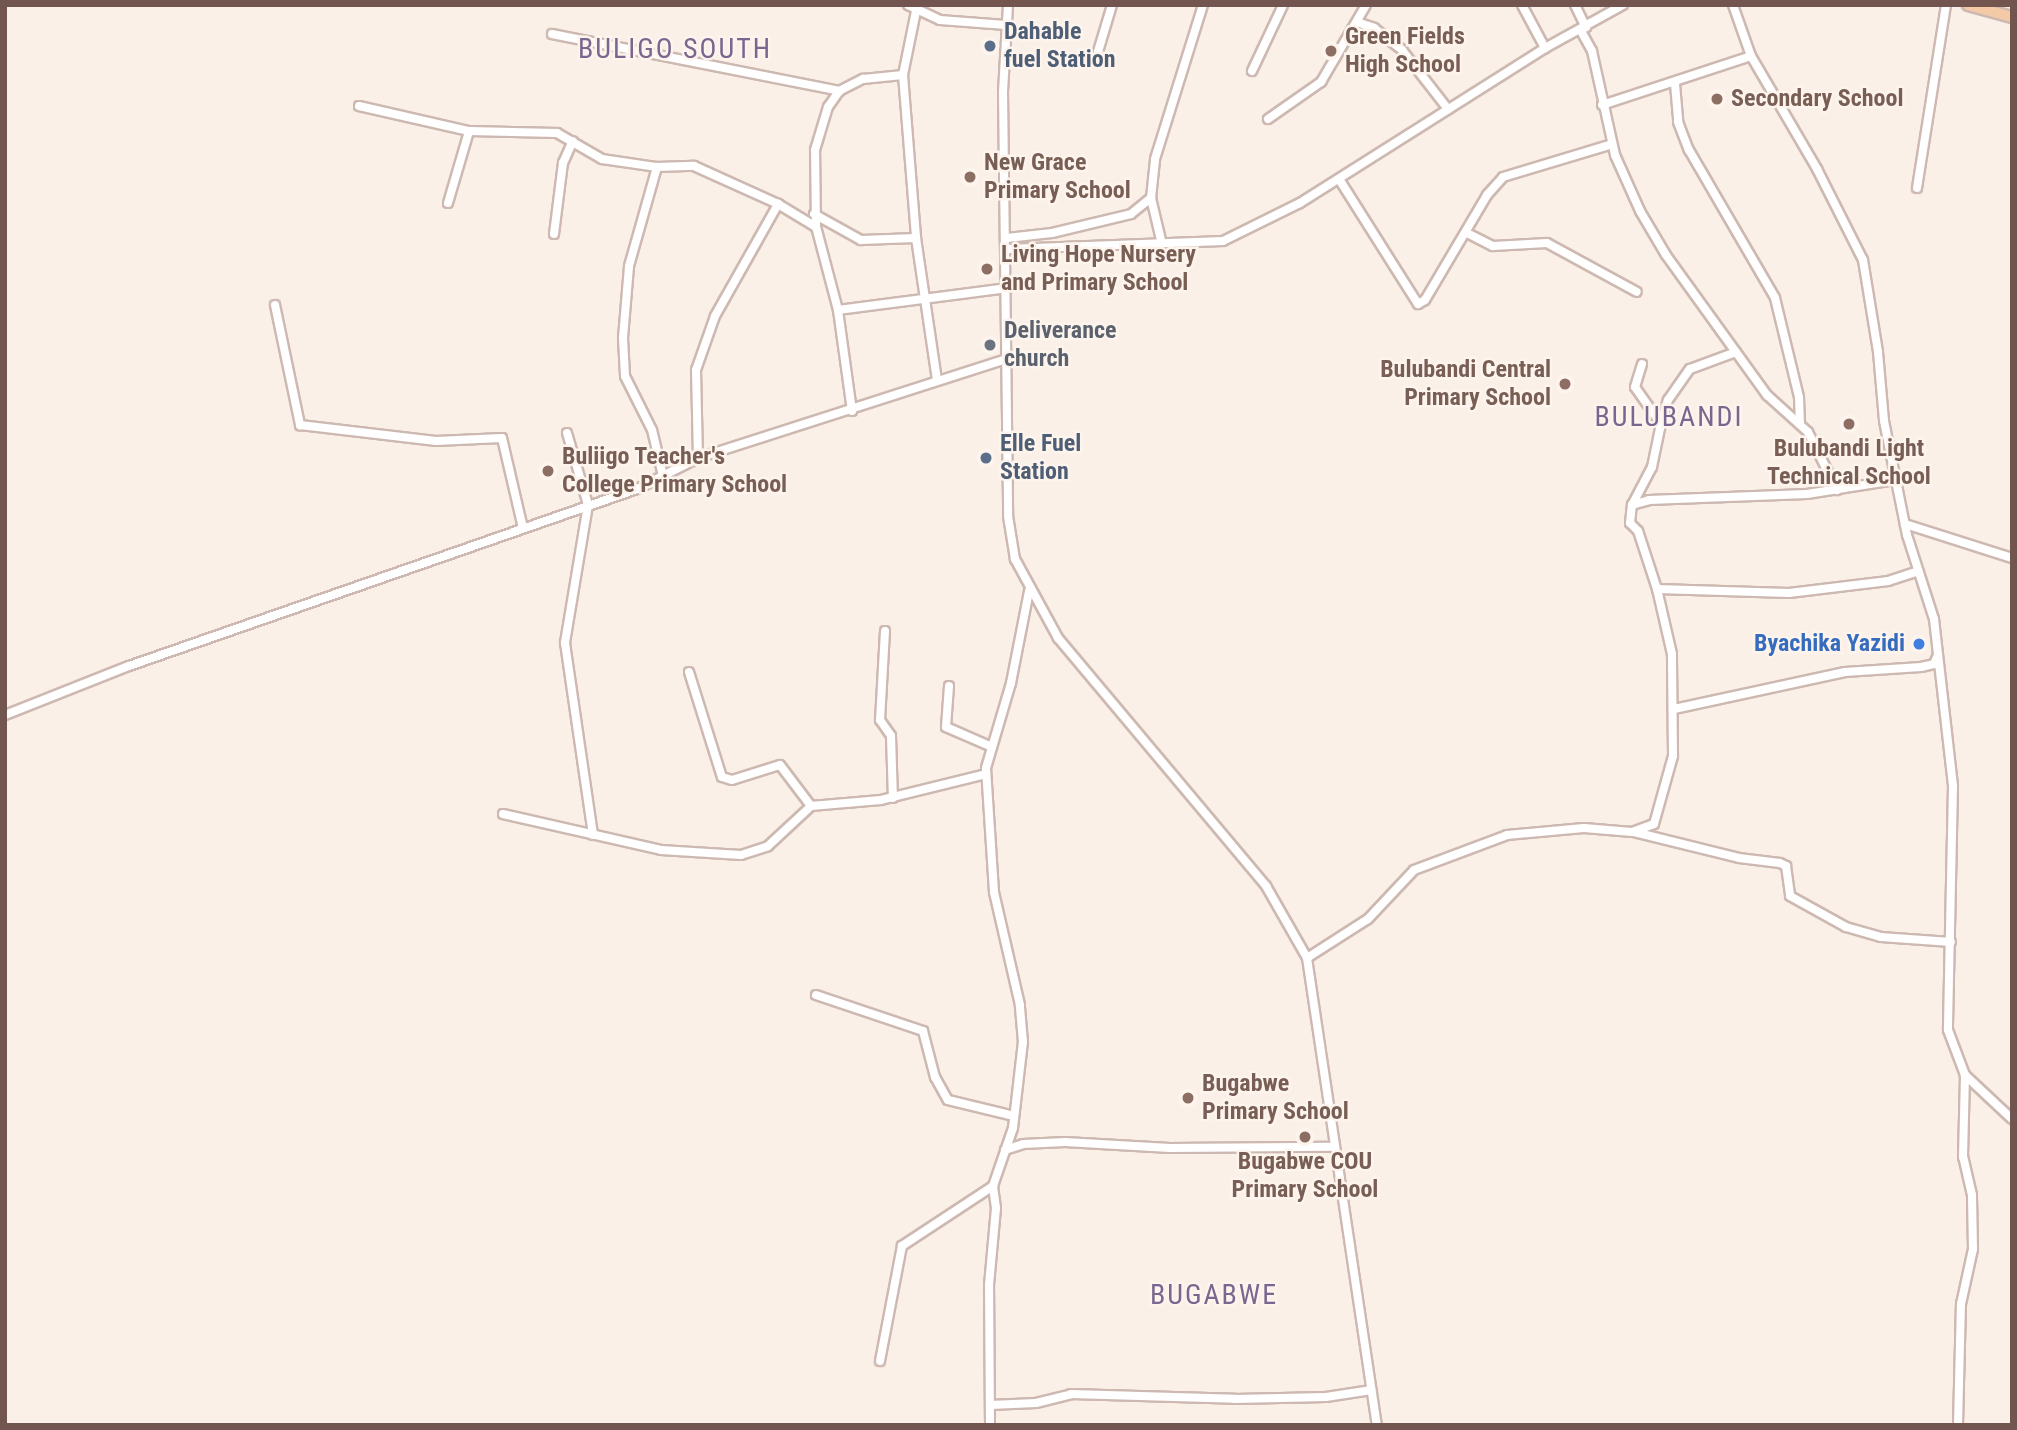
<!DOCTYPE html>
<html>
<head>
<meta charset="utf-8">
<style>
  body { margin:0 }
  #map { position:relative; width:2017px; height:1430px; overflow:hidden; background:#faf0e7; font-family:"Roboto Condensed",sans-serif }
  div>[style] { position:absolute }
  .roads { filter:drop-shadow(2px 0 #cdb9b1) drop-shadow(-2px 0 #cdb9b1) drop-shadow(0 2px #cdb9b1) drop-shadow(0 -2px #cdb9b1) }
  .minor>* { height:8px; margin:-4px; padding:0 4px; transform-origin:4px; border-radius:4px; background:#fff }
  .major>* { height:10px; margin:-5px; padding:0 5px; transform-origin:5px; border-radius:5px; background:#f3c9a6 }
  .dots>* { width:19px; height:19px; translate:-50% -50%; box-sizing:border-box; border:4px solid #fdf4ed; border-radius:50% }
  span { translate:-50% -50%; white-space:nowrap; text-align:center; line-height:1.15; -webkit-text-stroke:5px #fdf4ed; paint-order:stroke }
  .service-label { font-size:24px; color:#4e5e75; font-weight:700 }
  .left { translate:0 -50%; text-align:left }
  .education-label { font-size:24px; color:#785e54; font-weight:700 }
  .right { translate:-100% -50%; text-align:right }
  .worship-label { font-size:24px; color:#5b616d; font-weight:700 }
  .shop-label { font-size:24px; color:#366cbe; font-weight:700 }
  .quarter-label { font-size:28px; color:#7a668e; letter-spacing:2px }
  .frame { position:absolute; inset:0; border:7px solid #72554e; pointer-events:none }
</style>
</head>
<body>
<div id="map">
  <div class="roads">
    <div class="minor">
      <i style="left:908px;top:5px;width:35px;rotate:25deg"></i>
      <i style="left:940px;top:20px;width:66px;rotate:4.3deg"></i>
      <i style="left:1008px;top:5px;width:87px;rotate:93.3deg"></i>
      <i style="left:1003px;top:92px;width:424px;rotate:89.3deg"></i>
      <i style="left:1008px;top:516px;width:44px;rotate:80.8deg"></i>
      <i style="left:1015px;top:559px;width:90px;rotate:61.4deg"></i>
      <i style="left:1058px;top:638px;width:324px;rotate:50deg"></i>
      <i style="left:1266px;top:886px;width:83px;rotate:60.3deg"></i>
      <i style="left:1307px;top:958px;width:472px;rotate:81.5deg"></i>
      <i style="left:1522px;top:5px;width:49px;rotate:61.9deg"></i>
      <i style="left:1575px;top:5px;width:25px;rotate:64deg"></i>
      <i style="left:1733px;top:5px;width:54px;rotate:70.6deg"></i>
      <i style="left:1751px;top:56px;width:131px;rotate:59.7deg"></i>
      <i style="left:1817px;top:169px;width:102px;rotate:63.2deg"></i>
      <i style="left:1863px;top:260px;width:93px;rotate:80.7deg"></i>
      <i style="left:1878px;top:352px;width:69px;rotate:85deg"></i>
      <i style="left:1884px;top:421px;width:116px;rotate:78.6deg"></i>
      <i style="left:1907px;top:535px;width:88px;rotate:72.2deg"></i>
      <i style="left:1934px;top:619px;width:168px;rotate:83.5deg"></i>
      <i style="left:1953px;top:786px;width:244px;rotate:91.2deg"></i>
      <i style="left:1948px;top:1030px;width:48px;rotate:69.3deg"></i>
      <i style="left:1965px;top:1075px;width:64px;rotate:43.1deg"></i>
      <i style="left:1357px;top:22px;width:18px;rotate:19deg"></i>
      <i style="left:1374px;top:28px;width:36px;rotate:38deg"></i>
      <i style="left:1402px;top:50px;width:75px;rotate:52.1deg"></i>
      <i style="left:1581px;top:31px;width:23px;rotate:61deg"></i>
      <i style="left:1592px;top:51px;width:107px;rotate:77.5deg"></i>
      <i style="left:1615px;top:155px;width:61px;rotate:65.9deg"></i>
      <i style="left:1640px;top:211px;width:51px;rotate:59.4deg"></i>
      <i style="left:1666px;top:255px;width:173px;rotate:54.2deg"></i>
      <i style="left:1767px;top:395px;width:55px;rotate:42.1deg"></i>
      <i style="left:1808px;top:432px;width:65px;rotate:63.4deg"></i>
      <i style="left:552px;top:34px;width:293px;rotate:11.2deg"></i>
      <i style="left:1097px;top:55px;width:52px;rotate:-73.3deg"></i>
      <i style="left:1252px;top:71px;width:73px;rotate:-64.8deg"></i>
      <i style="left:903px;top:75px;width:164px;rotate:85.4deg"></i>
      <i style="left:1675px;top:84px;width:38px;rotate:85deg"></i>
      <i style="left:1678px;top:122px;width:30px;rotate:69deg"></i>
      <i style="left:1689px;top:150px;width:171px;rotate:59.8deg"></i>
      <i style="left:1775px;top:298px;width:102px;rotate:76.4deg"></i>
      <i style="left:1799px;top:397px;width:27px;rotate:88deg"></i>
      <i style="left:1602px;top:105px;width:157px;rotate:-18.2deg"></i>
      <i style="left:359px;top:106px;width:113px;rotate:12.8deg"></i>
      <i style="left:469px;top:131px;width:88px;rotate:1.3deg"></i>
      <i style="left:557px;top:133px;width:52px;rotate:30deg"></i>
      <i style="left:602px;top:159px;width:56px;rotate:8.3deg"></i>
      <i style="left:1268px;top:119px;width:65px;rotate:-34.9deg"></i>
      <i style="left:1321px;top:82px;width:89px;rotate:-59.7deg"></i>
      <i style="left:1339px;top:179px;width:148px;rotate:57.7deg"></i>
      <i style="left:1418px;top:304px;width:8px;rotate:-30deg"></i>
      <i style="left:1425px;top:300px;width:122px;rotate:-59.4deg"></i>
      <i style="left:1487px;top:195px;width:24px;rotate:-48deg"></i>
      <i style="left:1503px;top:177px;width:114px;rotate:-16.8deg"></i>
      <i style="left:1917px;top:188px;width:185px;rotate:-81deg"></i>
      <i style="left:1151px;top:198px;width:47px;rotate:76.6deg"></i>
      <i style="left:448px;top:203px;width:75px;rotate:-73.7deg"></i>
      <i style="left:814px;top:214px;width:54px;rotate:29deg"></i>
      <i style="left:861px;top:240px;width:55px;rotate:-2.1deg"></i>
      <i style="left:916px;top:238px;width:144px;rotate:81.6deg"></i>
      <i style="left:1467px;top:233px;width:29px;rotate:27deg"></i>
      <i style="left:1493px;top:246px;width:54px;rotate:-3.2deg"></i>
      <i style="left:1547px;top:243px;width:102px;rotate:28.6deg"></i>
      <i style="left:554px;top:234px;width:72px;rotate:-82.8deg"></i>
      <i style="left:563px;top:163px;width:24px;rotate:-66deg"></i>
      <i style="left:1007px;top:238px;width:45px;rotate:-6.3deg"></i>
      <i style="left:1052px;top:233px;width:81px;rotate:-13.5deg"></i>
      <i style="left:1131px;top:214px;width:26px;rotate:-39deg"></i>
      <i style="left:1151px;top:198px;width:39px;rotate:-84deg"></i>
      <i style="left:1155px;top:159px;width:161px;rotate:-72.7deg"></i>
      <i style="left:1007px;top:249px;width:216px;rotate:-2.1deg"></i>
      <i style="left:1223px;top:241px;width:86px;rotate:-26.3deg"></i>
      <i style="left:1300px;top:203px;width:290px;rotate:-32.3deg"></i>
      <i style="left:1545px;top:48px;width:89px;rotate:-28.9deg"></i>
      <i style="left:275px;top:305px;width:123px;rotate:78.2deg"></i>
      <i style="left:300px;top:425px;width:137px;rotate:6.7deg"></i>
      <i style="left:436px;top:441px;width:66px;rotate:-2.6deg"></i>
      <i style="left:502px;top:438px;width:92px;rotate:76.9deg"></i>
      <i style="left:838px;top:310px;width:171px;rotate:-7.4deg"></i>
      <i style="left:852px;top:411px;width:102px;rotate:-97.9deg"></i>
      <i style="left:838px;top:310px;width:86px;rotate:-104.8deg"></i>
      <i style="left:816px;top:227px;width:77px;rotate:-90.7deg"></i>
      <i style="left:815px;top:150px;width:45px;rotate:-73.2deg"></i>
      <i style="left:828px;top:107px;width:19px;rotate:-55deg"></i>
      <i style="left:839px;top:91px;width:27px;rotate:-27deg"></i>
      <i style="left:863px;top:79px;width:40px;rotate:-5.7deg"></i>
      <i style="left:903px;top:75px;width:65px;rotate:-78.5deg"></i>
      <i style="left:1661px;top:424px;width:25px;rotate:-74deg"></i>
      <i style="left:1668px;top:400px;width:38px;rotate:-55deg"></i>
      <i style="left:1690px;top:369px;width:49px;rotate:-20.3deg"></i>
      <i style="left:567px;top:433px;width:75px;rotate:73.7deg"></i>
      <i style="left:588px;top:505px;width:140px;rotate:99.5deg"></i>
      <i style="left:565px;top:643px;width:194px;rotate:81.7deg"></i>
      <i style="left:698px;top:458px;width:88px;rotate:-91.3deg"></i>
      <i style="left:696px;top:370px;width:57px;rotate:-70.6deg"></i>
      <i style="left:715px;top:316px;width:129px;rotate:-60.6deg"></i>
      <i style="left:778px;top:204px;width:44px;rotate:31.2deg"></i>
      <i style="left:663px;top:476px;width:47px;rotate:-103.4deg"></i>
      <i style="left:652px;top:430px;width:60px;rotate:-116.6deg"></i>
      <i style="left:625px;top:376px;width:38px;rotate:-93deg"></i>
      <i style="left:623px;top:338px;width:72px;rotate:-85.2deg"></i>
      <i style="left:629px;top:266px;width:103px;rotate:-74.2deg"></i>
      <i style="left:657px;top:167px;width:37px;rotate:-2deg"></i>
      <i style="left:694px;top:166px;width:92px;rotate:24.3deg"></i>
      <i style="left:1632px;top:505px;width:43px;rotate:-62.2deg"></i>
      <i style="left:1652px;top:467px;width:44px;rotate:-78.2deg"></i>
      <i style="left:1661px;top:424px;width:45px;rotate:-125.1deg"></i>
      <i style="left:1635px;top:387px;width:24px;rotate:-73deg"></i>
      <i style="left:1905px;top:524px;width:112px;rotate:17.6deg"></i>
      <i style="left:1657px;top:589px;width:132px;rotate:1.7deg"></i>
      <i style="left:1789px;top:593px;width:100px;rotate:-6.9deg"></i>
      <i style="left:1888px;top:581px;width:32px;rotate:-18deg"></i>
      <i style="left:885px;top:631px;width:89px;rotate:93.2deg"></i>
      <i style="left:880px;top:720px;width:19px;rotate:55deg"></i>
      <i style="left:891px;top:736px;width:62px;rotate:88.2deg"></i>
      <i style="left:689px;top:672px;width:110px;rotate:72.6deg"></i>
      <i style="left:722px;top:777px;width:10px;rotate:17deg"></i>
      <i style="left:732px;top:780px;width:50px;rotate:-17.4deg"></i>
      <i style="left:780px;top:765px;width:51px;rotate:52.9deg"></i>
      <i style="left:949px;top:686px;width:41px;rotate:94.2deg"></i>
      <i style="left:946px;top:727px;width:48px;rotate:23.4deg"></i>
      <i style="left:1674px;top:709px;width:175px;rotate:-12.2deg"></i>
      <i style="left:1845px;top:672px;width:76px;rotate:-3.8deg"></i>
      <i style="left:1921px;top:667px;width:13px;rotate:-13deg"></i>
      <i style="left:1934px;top:664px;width:8px;rotate:-67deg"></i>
      <i style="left:5px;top:715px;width:133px;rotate:-21.6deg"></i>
      <i style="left:129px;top:666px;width:538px;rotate:-19.21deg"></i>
      <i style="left:637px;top:489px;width:68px;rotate:-26.9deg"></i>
      <i style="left:698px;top:458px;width:324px;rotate:-17.8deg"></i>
      <i style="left:503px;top:814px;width:162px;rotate:12.8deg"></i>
      <i style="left:661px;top:850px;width:80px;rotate:3.6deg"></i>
      <i style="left:741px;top:855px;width:28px;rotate:-18deg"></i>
      <i style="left:768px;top:846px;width:59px;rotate:-42.9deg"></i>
      <i style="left:811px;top:806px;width:70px;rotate:-4.9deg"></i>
      <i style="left:881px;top:800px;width:108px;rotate:-13.9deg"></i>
      <i style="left:1634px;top:832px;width:108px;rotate:13.9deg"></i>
      <i style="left:1739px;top:858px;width:41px;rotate:7deg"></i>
      <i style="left:1780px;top:863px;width:7px;rotate:27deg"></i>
      <i style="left:1786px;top:866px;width:30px;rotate:82deg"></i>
      <i style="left:1790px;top:896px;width:64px;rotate:29deg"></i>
      <i style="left:1846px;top:927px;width:36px;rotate:16deg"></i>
      <i style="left:1881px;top:937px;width:70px;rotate:4.1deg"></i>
      <i style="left:1307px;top:958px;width:72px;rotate:-32.6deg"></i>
      <i style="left:1368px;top:919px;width:67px;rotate:-46.8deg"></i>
      <i style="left:1414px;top:870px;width:99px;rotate:-20.6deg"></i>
      <i style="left:1507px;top:835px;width:77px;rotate:-5.2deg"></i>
      <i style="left:1584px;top:828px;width:48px;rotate:4.8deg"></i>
      <i style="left:1632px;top:832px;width:23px;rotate:-20deg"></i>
      <i style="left:1654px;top:824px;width:71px;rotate:-74.4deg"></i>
      <i style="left:1673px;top:756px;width:102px;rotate:-90.6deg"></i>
      <i style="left:1672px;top:654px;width:67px;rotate:-103deg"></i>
      <i style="left:1657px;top:589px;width:61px;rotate:-108.1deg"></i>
      <i style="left:1638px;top:531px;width:11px;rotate:-135deg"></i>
      <i style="left:1630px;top:523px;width:18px;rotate:-84deg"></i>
      <i style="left:1632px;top:505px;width:18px;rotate:-16deg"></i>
      <i style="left:1649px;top:500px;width:158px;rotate:-2.2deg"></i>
      <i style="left:1807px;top:494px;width:89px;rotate:-9deg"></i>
      <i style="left:816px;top:995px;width:113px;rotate:18.6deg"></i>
      <i style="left:923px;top:1031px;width:48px;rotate:75.4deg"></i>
      <i style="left:935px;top:1077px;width:26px;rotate:61deg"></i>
      <i style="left:948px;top:1100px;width:68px;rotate:13.6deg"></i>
      <i style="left:1005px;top:1150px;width:19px;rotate:-18deg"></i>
      <i style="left:1023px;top:1144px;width:42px;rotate:-2.7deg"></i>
      <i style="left:1065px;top:1142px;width:105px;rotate:3.3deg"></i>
      <i style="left:1170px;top:1148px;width:163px;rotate:-0.4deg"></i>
      <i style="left:880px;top:1361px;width:117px;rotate:-79.2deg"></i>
      <i style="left:902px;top:1246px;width:109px;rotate:-33.4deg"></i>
      <i style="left:990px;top:1405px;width:46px;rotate:-2.5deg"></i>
      <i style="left:1036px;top:1403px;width:36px;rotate:-14deg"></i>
      <i style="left:1071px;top:1394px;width:164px;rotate:1.7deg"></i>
      <i style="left:1235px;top:1399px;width:91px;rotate:-1.3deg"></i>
      <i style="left:1326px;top:1397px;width:46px;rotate:-8.8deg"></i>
      <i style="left:990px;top:1425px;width:140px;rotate:-90.4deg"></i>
      <i style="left:989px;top:1285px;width:77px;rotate:-84.8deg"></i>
      <i style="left:996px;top:1208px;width:22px;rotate:-98deg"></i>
      <i style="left:993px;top:1186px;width:61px;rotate:-71deg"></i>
      <i style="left:1013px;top:1128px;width:87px;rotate:-83.4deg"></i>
      <i style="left:1023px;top:1042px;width:37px;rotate:-95deg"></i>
      <i style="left:1020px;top:1005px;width:116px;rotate:-103deg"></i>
      <i style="left:994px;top:892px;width:124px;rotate:-93.7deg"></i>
      <i style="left:986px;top:768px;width:89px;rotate:-73.6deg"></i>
      <i style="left:1011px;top:683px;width:94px;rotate:-78.9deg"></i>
      <i style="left:1958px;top:1425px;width:121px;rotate:-88.6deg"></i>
      <i style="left:1961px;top:1304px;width:56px;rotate:-77.7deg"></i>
      <i style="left:1973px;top:1249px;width:54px;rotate:-91.1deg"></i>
      <i style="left:1972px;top:1195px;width:39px;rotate:-103deg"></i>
      <i style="left:1963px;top:1157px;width:82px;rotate:-88.6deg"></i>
    </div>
    <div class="major">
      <i style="left:1968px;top:5px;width:46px;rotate:15.3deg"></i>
    </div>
  </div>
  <div class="dots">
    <i style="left:990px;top:46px;background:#5c6f8a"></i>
    <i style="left:1331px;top:51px;background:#8d6e63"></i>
    <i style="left:1717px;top:99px;background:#8d6e63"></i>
    <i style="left:970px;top:177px;background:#8d6e63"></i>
    <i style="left:987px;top:269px;background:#8d6e63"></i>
    <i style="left:990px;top:345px;background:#6b7280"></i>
    <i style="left:1565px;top:384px;background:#8d6e63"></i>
    <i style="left:1849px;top:424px;background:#8d6e63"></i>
    <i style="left:986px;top:458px;background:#5c6f8a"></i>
    <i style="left:548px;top:471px;background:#8d6e63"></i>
    <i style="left:1919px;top:644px;background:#3f7fe0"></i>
    <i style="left:1188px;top:1098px;background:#8d6e63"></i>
    <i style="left:1305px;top:1137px;background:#8d6e63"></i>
  </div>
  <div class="service-label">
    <span class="left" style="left:1004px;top:46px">Dahable<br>fuel Station</span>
    <span class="left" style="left:1000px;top:458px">Elle Fuel<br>Station</span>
  </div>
  <div class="education-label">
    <span class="left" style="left:1345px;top:51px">Green Fields<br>High School</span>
    <span class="left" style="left:1731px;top:99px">Secondary School</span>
    <span class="left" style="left:984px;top:177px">New Grace<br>Primary School</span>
    <span class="left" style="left:1001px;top:269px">Living Hope Nursery<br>and Primary School</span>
    <span class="right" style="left:1551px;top:384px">Bulubandi Central<br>Primary School</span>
    <span style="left:1849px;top:463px">Bulubandi Light<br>Technical School</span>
    <span class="left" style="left:562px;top:471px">Buliigo Teacher's<br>College Primary School</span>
    <span class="left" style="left:1202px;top:1098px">Bugabwe<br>Primary School</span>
    <span style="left:1305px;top:1176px">Bugabwe COU<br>Primary School</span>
  </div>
  <div class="worship-label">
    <span class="left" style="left:1004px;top:345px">Deliverance<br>church</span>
  </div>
  <div class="shop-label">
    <span class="right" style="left:1905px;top:644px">Byachika Yazidi</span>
  </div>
  <div class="quarter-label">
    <span style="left:675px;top:49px">BULIGO SOUTH</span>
    <span style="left:1669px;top:417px">BULUBANDI</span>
    <span style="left:1214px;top:1295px">BUGABWE</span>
  </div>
  <div class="frame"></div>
</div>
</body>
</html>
